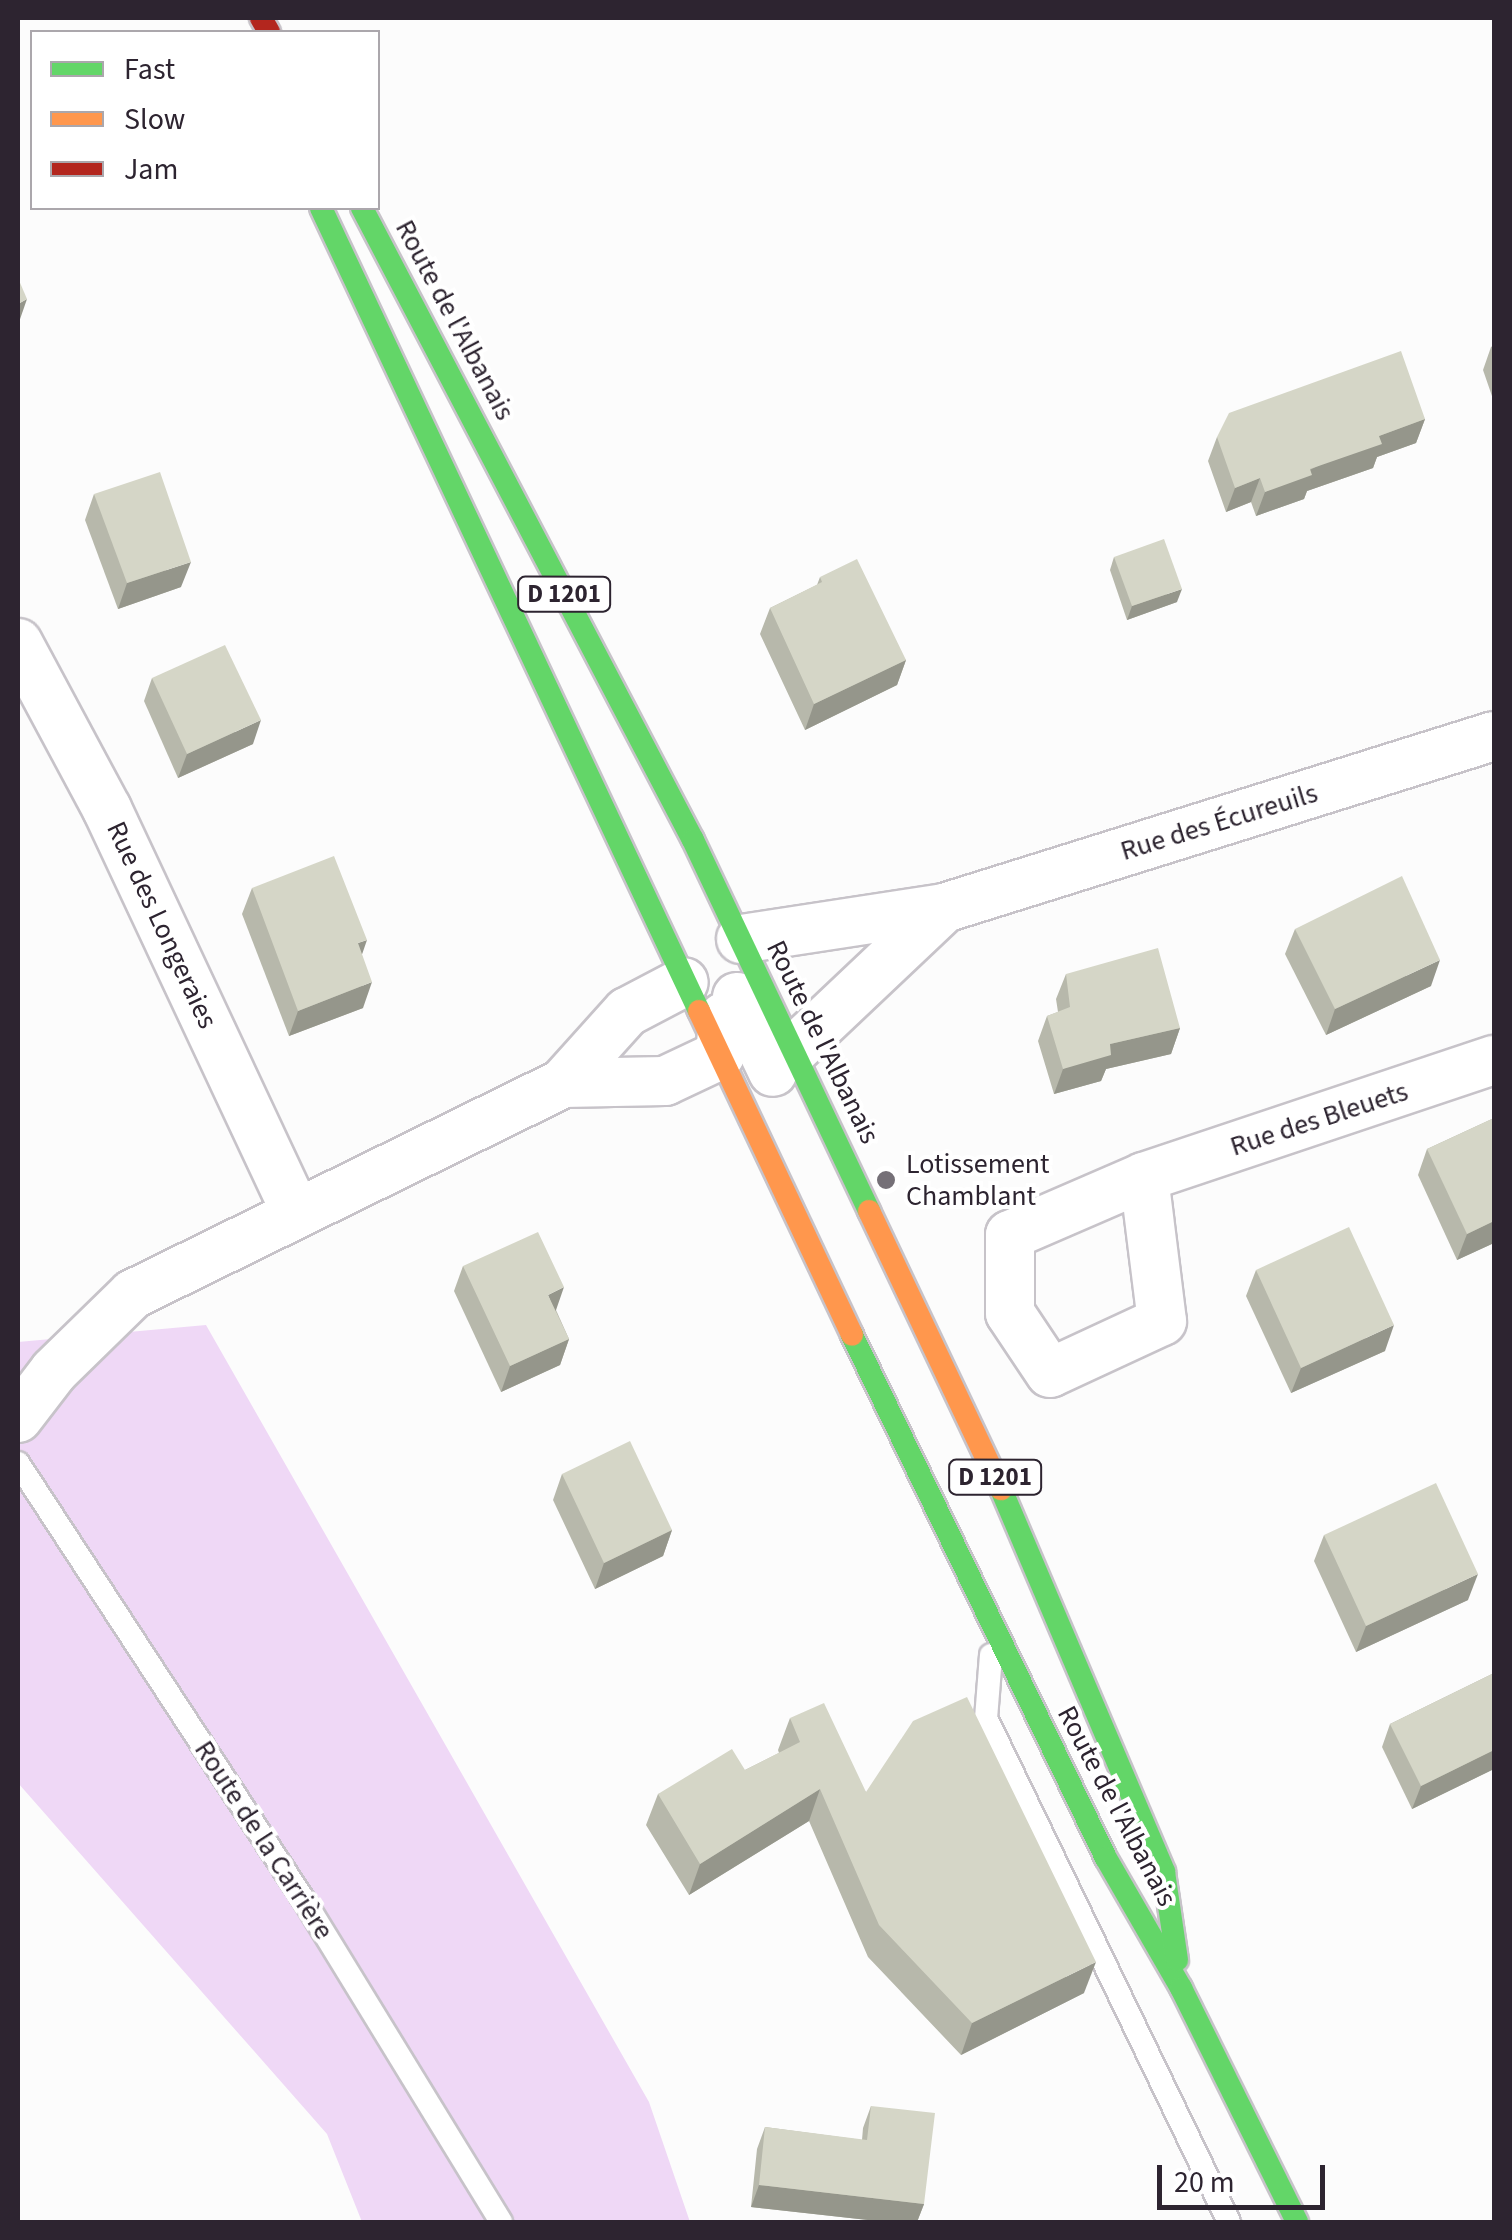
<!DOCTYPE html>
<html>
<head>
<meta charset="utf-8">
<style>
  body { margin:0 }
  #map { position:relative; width:1512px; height:2240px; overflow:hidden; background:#fcfcfc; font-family:"Source Sans 3",sans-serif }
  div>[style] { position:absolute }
  .green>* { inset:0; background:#efd8f6 }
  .roads { filter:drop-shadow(2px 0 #c7c3c9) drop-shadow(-2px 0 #c7c3c9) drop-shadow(0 2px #c7c3c9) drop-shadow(0 -2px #c7c3c9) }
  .lane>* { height:22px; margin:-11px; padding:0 11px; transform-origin:11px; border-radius:11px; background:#fff }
  .street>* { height:48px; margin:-24px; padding:0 24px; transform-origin:24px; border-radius:24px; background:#fff }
  .fast>* { height:22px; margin:-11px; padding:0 11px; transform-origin:11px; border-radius:11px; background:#63d668 }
  .slow>* { height:22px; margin:-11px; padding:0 11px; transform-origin:11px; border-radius:11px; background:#ff974d }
  .jam>* { height:22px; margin:-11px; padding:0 11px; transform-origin:11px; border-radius:11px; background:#b3261e }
  .wall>* { inset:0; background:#b7b8ab }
  .shaded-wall>* { inset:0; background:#95968b }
  .building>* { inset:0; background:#d5d6c7 }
  .dots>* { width:28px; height:28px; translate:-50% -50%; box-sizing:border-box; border:5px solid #fff; border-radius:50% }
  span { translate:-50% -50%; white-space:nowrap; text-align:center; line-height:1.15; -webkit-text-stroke:8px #fff; paint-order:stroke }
  .shield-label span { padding:2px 8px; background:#fff; border:2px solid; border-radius:8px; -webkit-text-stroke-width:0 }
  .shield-label { font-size:25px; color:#2d2430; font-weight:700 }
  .street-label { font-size:28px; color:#2d2430 }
  .poi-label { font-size:28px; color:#2d2430 }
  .left { translate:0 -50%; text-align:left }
  .frame { position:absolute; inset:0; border:20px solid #2d2430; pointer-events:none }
  .legend { position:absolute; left:30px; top:30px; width:350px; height:180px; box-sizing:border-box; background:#fff; border:2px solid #aba7ac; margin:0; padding:12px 18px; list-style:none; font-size:30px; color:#2d2430 }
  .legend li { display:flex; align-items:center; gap:20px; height:50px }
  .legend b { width:50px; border:2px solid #aba7ac }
  .scale { position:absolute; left:1157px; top:2165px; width:168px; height:45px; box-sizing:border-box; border:5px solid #2d2430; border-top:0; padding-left:12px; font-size:30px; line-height:35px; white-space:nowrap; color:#2d2430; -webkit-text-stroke:8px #fff; paint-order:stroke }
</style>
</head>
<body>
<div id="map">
  <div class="green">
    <i style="clip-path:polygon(206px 1325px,649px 2102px,690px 2222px,362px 2222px,327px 2134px,18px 1783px,18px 1342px)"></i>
  </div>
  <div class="roads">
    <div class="lane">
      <i style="left:18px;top:1463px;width:524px;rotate:56.83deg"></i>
      <i style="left:305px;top:1902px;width:375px;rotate:58.5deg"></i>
      <i style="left:991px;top:1655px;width:63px;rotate:94.5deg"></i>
      <i style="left:986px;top:1718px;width:560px;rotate:64.26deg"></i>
    </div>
    <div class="street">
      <i style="left:18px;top:643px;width:188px;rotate:61.8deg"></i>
      <i style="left:107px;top:809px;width:446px;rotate:64.9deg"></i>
      <i style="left:741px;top:939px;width:205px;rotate:-8.7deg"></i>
      <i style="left:944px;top:908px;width:576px;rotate:-17.37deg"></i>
      <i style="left:737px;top:997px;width:83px;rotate:64.4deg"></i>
      <i style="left:794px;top:1050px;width:207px;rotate:-43.4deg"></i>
      <i style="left:563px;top:1083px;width:102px;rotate:-1.1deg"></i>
      <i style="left:665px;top:1081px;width:61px;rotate:-25.3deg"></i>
      <i style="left:720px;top:1055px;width:38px;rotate:-85deg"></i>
      <i style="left:1144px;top:1177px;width:145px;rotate:82.9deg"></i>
      <i style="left:1162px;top:1321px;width:123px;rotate:155.1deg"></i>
      <i style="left:1050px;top:1373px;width:72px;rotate:-123.7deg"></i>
      <i style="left:1010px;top:1313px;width:78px;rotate:-90deg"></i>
      <i style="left:1010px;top:1235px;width:146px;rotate:-23.4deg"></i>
      <i style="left:1144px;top:1177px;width:369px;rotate:-18.5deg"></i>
      <i style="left:18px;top:1418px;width:59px;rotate:-52.5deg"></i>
      <i style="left:54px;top:1371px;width:110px;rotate:-44.3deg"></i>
      <i style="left:133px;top:1294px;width:479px;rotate:-26.1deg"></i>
      <i style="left:563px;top:1083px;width:96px;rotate:-48deg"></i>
      <i style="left:627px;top:1012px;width:64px;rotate:-27.8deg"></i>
    </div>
    <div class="fast">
      <i style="left:321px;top:208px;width:888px;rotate:64.79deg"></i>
      <i style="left:362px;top:208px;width:713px;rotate:62.36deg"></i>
      <i style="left:693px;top:840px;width:411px;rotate:64.6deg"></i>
      <i style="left:852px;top:1335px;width:581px;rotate:64.1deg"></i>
      <i style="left:1106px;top:1858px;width:150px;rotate:60deg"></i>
      <i style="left:1181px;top:1988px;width:261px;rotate:63.6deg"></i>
      <i style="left:1001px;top:1489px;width:416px;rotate:66.9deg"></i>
      <i style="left:1164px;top:1872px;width:89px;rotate:81.6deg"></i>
    </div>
    <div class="slow">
      <i style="left:699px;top:1011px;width:358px;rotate:64.7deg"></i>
      <i style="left:869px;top:1211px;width:308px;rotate:64.6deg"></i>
    </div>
    <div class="jam">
      <i style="left:261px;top:18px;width:16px;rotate:60deg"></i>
    </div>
  </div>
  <div class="wall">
    <i style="clip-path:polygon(1494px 345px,1494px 402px,1483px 370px,1491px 347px)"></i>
    <i style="clip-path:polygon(1425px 419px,1416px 443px,1377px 457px,1373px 468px,1307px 491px,1304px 499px,1256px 516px,1251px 502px,1226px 512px,1208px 461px,1217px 437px)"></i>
    <i style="clip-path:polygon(94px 494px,181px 587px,118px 609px,85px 520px)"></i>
    <i style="clip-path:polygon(1114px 557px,1177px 602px,1127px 620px,1110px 570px)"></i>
    <i style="clip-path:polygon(820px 577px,906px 660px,897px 685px,805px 730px,760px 634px,770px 608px,817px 585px)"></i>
    <i style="clip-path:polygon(152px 678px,253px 744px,178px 778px,144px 701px)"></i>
    <i style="clip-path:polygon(252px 888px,362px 954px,363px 1008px,289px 1036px,242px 914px)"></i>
    <i style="clip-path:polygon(1295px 929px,1431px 986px,1326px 1035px,1285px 954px)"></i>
    <i style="clip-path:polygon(1066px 974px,1180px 1028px,1171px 1054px,1106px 1069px,1101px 1081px,1054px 1094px,1038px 1041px,1047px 1016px,1058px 1012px,1056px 999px)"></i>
    <i style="clip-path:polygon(1494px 1118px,1494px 1243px,1457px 1260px,1418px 1175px,1427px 1149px)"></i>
    <i style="clip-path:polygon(463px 1266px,556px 1310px,569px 1339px,560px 1365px,501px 1392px,454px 1291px)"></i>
    <i style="clip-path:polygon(1256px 1270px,1385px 1351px,1291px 1393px,1246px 1296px)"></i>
    <i style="clip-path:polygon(562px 1474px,672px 1530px,663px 1556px,595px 1589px,553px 1500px)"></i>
    <i style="clip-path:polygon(1324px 1535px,1468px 1600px,1356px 1652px,1314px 1561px)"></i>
    <i style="clip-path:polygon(1494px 1673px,1494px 1769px,1412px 1809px,1382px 1747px,1390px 1724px)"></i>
    <i style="clip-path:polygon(790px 1718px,866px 1792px,1084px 1993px,961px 2055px,868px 1957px,809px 1821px,689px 1895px,646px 1825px,658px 1794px,745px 1770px,779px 1753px,778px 1750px)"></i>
    <i style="clip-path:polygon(871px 2106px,924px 2204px,917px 2222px,886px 2222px,751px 2207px,757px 2149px,765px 2127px,862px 2140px,863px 2128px)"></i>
  </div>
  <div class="shaded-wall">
    <i style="clip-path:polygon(27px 299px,18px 325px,18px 304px)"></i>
    <i style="clip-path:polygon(1425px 419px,1416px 443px,1377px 457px,1373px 468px,1307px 491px,1304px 499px,1256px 516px,1265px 492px,1379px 436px)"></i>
    <i style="clip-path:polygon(1260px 478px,1251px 502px,1226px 512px,1235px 488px)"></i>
    <i style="clip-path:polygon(191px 562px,181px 587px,118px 609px,127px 583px)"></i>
    <i style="clip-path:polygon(1182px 589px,1177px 602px,1127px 620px,1132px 606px)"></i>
    <i style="clip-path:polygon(906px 660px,897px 685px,805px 730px,814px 704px)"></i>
    <i style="clip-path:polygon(261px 720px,253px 744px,178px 778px,187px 754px)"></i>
    <i style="clip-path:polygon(367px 940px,358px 966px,358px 943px)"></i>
    <i style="clip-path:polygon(1440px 960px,1431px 986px,1326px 1035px,1335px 1009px)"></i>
    <i style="clip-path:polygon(372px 982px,363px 1008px,289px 1036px,298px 1011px)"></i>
    <i style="clip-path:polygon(1180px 1028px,1171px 1054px,1106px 1069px,1101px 1081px,1054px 1094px,1063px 1069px,1110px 1044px)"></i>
    <i style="clip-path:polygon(1494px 1221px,1494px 1243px,1457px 1260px,1467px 1234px)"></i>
    <i style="clip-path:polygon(564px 1287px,555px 1313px,548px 1295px)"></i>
    <i style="clip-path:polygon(1394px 1325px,1385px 1351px,1291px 1393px,1301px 1368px)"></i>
    <i style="clip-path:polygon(569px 1339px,560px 1365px,501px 1392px,510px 1366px)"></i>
    <i style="clip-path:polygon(672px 1530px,663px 1556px,595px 1589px,604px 1563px)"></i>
    <i style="clip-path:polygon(1478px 1574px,1468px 1600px,1356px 1652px,1366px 1626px)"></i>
    <i style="clip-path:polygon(1494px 1750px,1494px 1769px,1412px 1809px,1421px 1786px)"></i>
    <i style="clip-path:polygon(820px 1789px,809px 1821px,689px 1895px,700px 1864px)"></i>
    <i style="clip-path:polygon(1096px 1962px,1084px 1993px,961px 2055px,972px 2023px)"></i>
    <i style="clip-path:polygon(759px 2185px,924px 2204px,917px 2222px,886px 2222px,751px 2207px)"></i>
  </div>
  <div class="building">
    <i style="clip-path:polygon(18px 278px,27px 299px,18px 304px)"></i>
    <i style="clip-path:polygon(1401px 351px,1425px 419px,1379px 436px,1382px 444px,1310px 469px,1312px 475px,1265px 492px,1260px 478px,1235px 488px,1217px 437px,1229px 413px)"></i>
    <i style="clip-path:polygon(160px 472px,191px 562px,127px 583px,94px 494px)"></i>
    <i style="clip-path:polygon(1164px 539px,1182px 589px,1132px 606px,1114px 557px)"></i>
    <i style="clip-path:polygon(857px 559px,906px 660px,814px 704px,770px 608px,822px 582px,820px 577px)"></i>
    <i style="clip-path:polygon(225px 645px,261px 720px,187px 754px,152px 678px)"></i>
    <i style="clip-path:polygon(334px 856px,367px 940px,358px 943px,372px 982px,298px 1011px,252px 888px)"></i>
    <i style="clip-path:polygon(1402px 876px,1440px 960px,1335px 1009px,1295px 929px)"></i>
    <i style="clip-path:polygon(1158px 948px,1180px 1028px,1110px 1044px,1111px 1055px,1063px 1069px,1047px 1016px,1070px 1007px,1066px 974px)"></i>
    <i style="clip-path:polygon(1494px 1118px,1494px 1221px,1467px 1234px,1427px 1149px)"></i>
    <i style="clip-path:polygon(1349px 1227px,1394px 1325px,1301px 1368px,1256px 1270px)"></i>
    <i style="clip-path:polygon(538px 1232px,564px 1287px,548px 1295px,569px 1339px,510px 1366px,463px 1266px)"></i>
    <i style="clip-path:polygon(630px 1441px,672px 1530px,604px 1563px,562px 1474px)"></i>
    <i style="clip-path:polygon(1436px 1483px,1478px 1574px,1366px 1626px,1324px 1535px)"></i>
    <i style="clip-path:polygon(1494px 1673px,1494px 1750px,1421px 1786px,1390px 1724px)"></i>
    <i style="clip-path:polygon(967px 1697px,1096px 1962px,972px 2023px,879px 1925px,820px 1789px,700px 1864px,658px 1794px,732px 1749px,745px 1770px,800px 1742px,790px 1718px,824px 1703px,866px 1792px,913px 1721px)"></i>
    <i style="clip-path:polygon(871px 2106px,935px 2113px,924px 2204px,759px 2185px,765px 2127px,867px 2140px)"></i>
  </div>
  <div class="dots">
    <i style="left:886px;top:1180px;background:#757077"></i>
  </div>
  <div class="shield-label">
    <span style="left:564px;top:594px">D 1201</span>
    <span style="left:995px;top:1477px">D 1201</span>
  </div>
  <div class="street-label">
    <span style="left:455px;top:320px;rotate:62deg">Route de l'Albanais</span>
    <span style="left:1219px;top:822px;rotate:-17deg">Rue des Écureuils</span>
    <span style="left:162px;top:925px;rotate:65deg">Rue des Longeraies</span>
    <span style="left:823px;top:1042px;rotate:64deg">Route de l'Albanais</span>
    <span style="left:1319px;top:1119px;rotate:-18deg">Rue des Bleuets</span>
    <span style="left:1117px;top:1806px;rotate:62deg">Route de l'Albanais</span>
    <span style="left:264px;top:1840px;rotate:57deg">Route de la Carrière</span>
  </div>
  <div class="poi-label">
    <span class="left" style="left:906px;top:1180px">Lotissement<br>Chamblant</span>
  </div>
  <div class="frame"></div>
  <ul class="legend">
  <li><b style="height:12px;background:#63d668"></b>Fast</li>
  <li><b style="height:12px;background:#ff974d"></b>Slow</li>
  <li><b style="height:12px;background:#b3261e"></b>Jam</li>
  </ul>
  <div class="scale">20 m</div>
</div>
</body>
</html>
